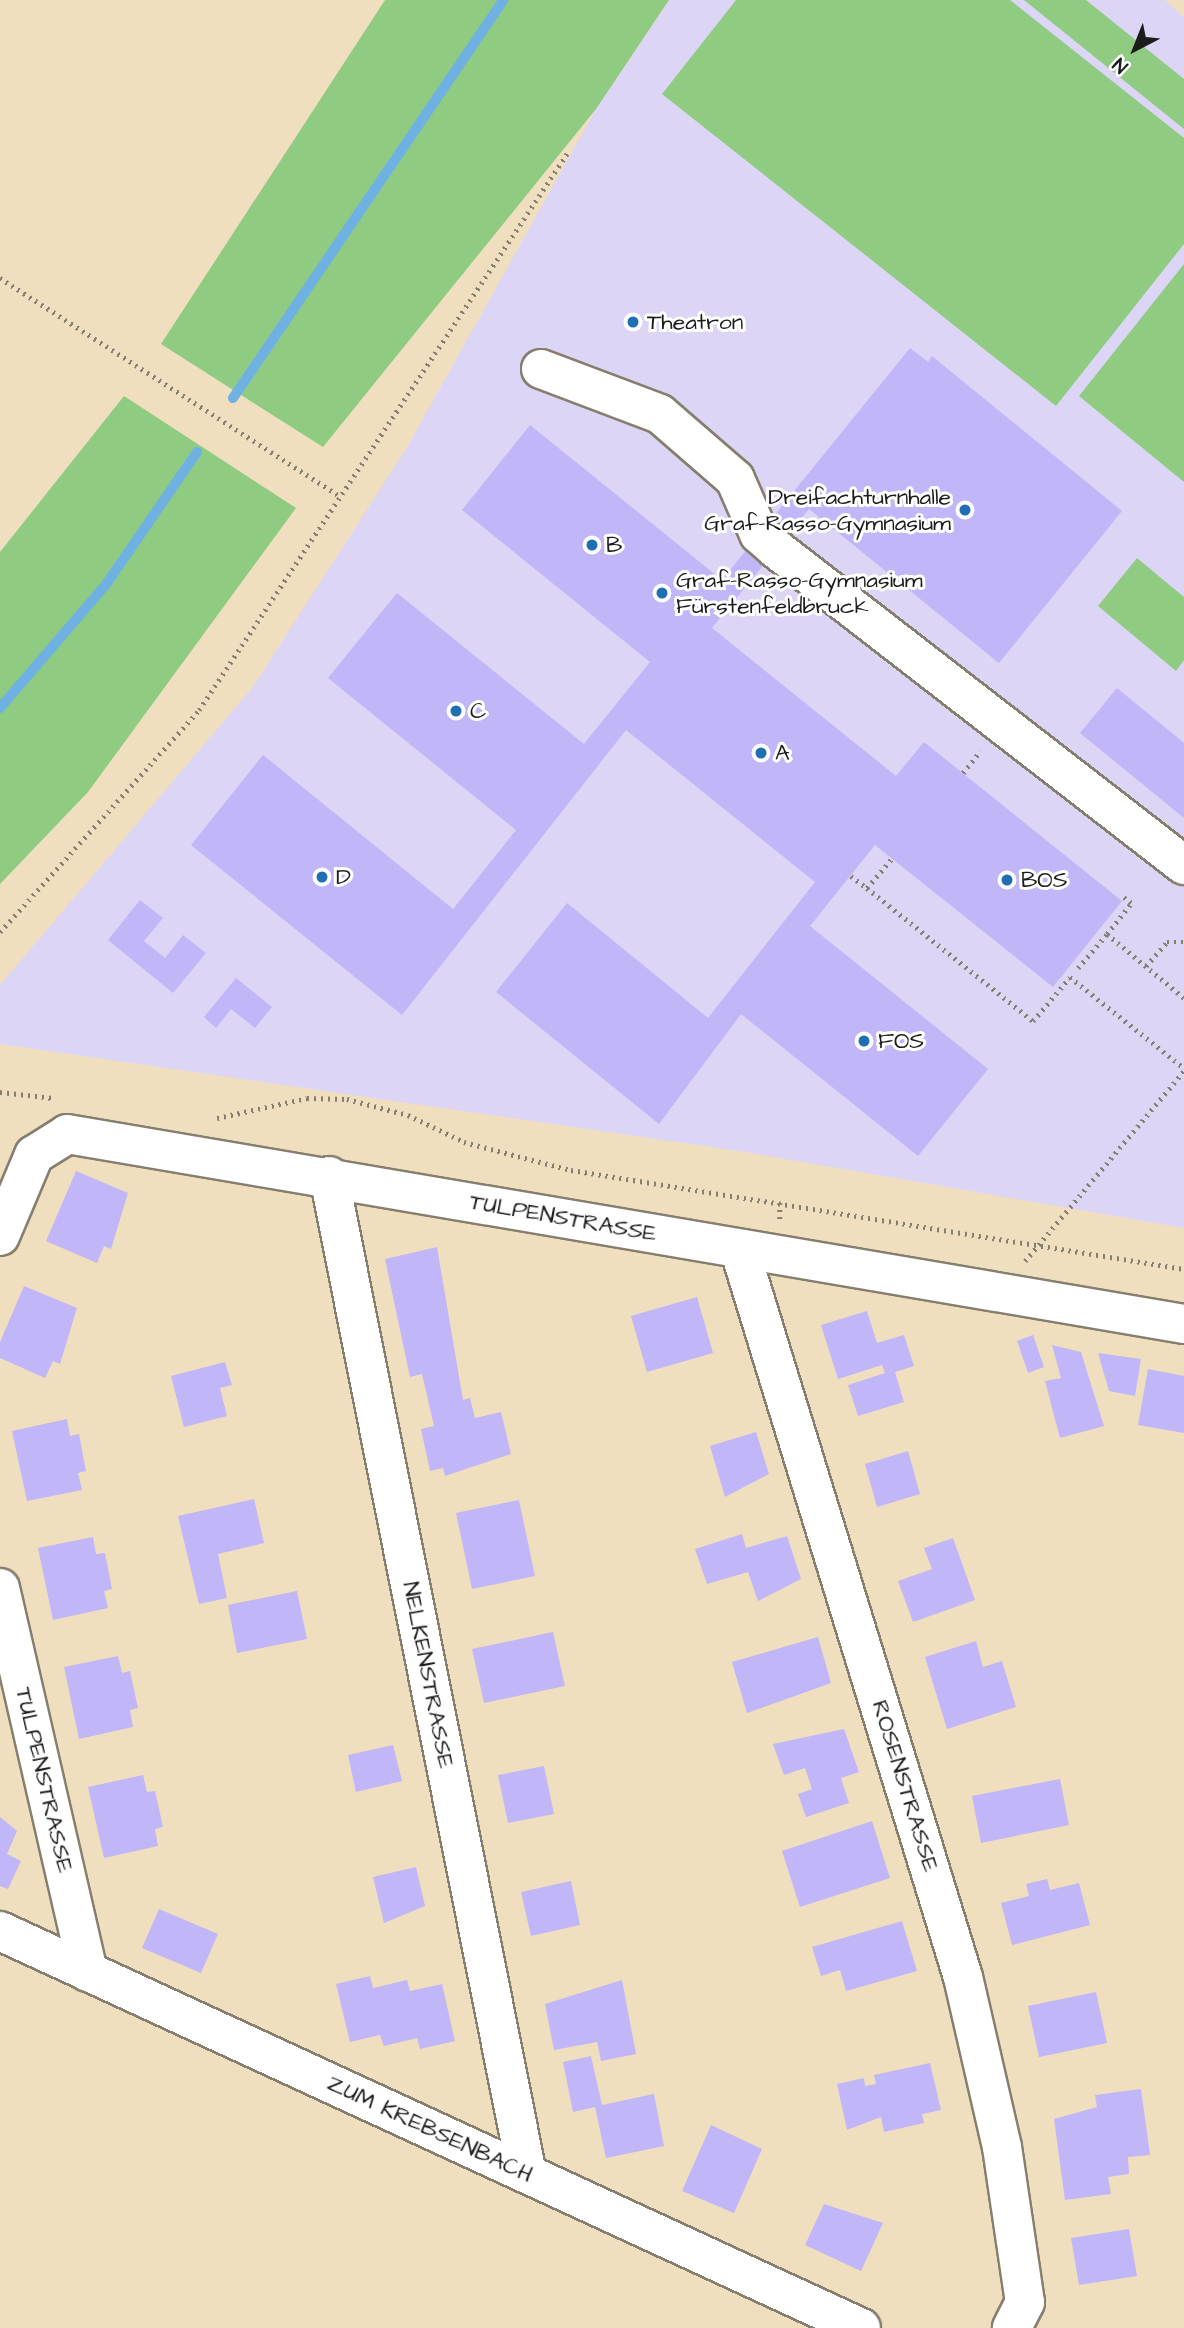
<!DOCTYPE html>
<html>
<head>
<meta charset="utf-8">
<style>
  body { margin:0 }
  #map { position:relative; width:1184px; height:2328px; overflow:hidden; background:#efdfbf; font-family:"Architects Daughter",sans-serif }
  div>[style] { position:absolute }
  .built>* { inset:0; background:#ddd5f6 }
  .green>* { inset:0; background:#8fcb80 }
  .stream>* { height:10px; margin:-5px; padding:0 5px; transform-origin:5px; border-radius:5px; background:#70b1e4 }
  .building>* { inset:0; background:#c0b6f8 }
  .path>* { height:4.5px; margin-top:-2.25px; transform-origin:0; background:repeating-linear-gradient(90deg,#867e6e 0 2px,transparent 0 7px) }
  .roads { filter:drop-shadow(2px 0 #867e6e) drop-shadow(-2px 0 #867e6e) drop-shadow(0 2px #867e6e) drop-shadow(0 -2px #867e6e) }
  .street>* { height:38px; margin:-19px; padding:0 19px; transform-origin:19px; border-radius:19px; background:#fff }
  .dots>* { width:19px; height:19px; translate:-50% -50%; box-sizing:border-box; border:4px solid #fff; border-radius:50% }
  span { translate:-50% -50%; white-space:nowrap; text-align:center; line-height:1.15; -webkit-text-stroke:6px #fff; paint-order:stroke }
  .poi-label { font-size:23px; color:#1c1c1c }
  .left { translate:0 -50%; text-align:left }
  .right { translate:-100% -50%; text-align:right }
  .street-label { font-size:23px; color:#1c1c1c }
  .north { position:absolute; left:1100px; top:14px; width:70px; height:70px; -webkit-text-stroke:5px #fff; paint-order:stroke; rotate:222deg; font-size:19px; font-weight:700; line-height:28px; text-align:center; color:#1c1c1c }
  .north::after { content:''; display:block; margin:auto; width:24px; height:32px; background:#1c1c1c; clip-path:polygon(50% 0,100% 100%,50% 72%,0 100%) }
</style>
</head>
<body>
<div id="map">
  <div class="built">
    <i style="clip-path:polygon(669px 0,1165px 0,1184px 17px,1184px 1228px,739px 1151px,0 1044px,0 985px,252px 688px,406px 449px,596px 109px)"></i>
  </div>
  <div class="green">
    <i style="clip-path:polygon(385px 0,669px 0,596px 109px,323px 447px,161px 344px)"></i>
    <i style="clip-path:polygon(736px 0,1010px 0,1184px 138px,1184px 244px,1056px 406px,662px 94px)"></i>
    <i style="clip-path:polygon(1024px 0,1086px 0,1184px 79px,1184px 129px)"></i>
    <i style="clip-path:polygon(1184px 264px,1184px 482px,1079px 396px)"></i>
    <i style="clip-path:polygon(124px 396px,296px 508px,88px 792px,0 884px,0 552px)"></i>
    <i style="clip-path:polygon(1137px 558px,1184px 597px,1184px 660px,1176px 671px,1098px 606px)"></i>
  </div>
  <div class="stream">
    <i style="left:233px;top:398px;width:481px;rotate:-55.8deg"></i>
    <i style="left:0;top:708px;width:165px;rotate:-49.4deg"></i>
    <i style="left:107px;top:583px;width:159px;rotate:-55.5deg"></i>
  </div>
  <div class="building">
    <i style="clip-path:polygon(910px 348px,928px 362px,932px 356px,1122px 511px,999px 663px,809px 509px,712px 628px,896px 776px,924px 742px,1122px 901px,1053px 987px,875px 845px,810px 926px,988px 1069px,918px 1156px,741px 1014px,659px 1124px,496px 992px,567px 903px,708px 1018px,815px 882px,626px 730px,402px 1015px,191px 845px,263px 755px,453px 909px,516px 830px,328px 678px,397px 593px,584px 744px,650px 662px,462px 510px,530px 425px,722px 580px)"></i>
    <i style="clip-path:polygon(1117px 688px,1184px 743px,1184px 818px,1080px 733px)"></i>
    <i style="clip-path:polygon(140px 900px,163px 918px,144px 941px,165px 958px,183px 935px,206px 953px,173px 993px,108px 940px)"></i>
    <i style="clip-path:polygon(236px 978px,272px 1007px,255px 1028px,231px 1009px,216px 1028px,204px 1017px)"></i>
    <i style="clip-path:polygon(76px 1171px,128px 1193px,111px 1249px,104px 1246px,97px 1263px,46px 1241px)"></i>
    <i style="clip-path:polygon(437px 1247px,463px 1400px,470px 1398px,475px 1418px,501px 1412px,511px 1454px,445px 1476px,443px 1468px,430px 1471px,421px 1429px,434px 1426px,422px 1374px,410px 1377px,385px 1259px)"></i>
    <i style="clip-path:polygon(24px 1286px,77px 1308px,60px 1364px,53px 1361px,45px 1378px,0 1358px,0 1342px)"></i>
    <i style="clip-path:polygon(697px 1297px,713px 1353px,647px 1372px,631px 1316px)"></i>
    <i style="clip-path:polygon(867px 1311px,877px 1343px,904px 1335px,914px 1366px,895px 1372px,904px 1402px,858px 1416px,848px 1385px,885px 1373px,882px 1365px,838px 1379px,821px 1325px)"></i>
    <i style="clip-path:polygon(1033px 1335px,1044px 1367px,1028px 1373px,1017px 1341px)"></i>
    <i style="clip-path:polygon(1052px 1345px,1081px 1352px,1104px 1426px,1060px 1438px,1045px 1381px,1061px 1378px)"></i>
    <i style="clip-path:polygon(1098px 1353px,1141px 1359px,1135px 1396px,1109px 1391px)"></i>
    <i style="clip-path:polygon(225px 1362px,232px 1385px,220px 1388px,227px 1416px,184px 1427px,171px 1376px)"></i>
    <i style="clip-path:polygon(1148px 1369px,1184px 1376px,1184px 1433px,1138px 1425px)"></i>
    <i style="clip-path:polygon(67px 1419px,70px 1436px,79px 1434px,86px 1471px,78px 1473px,82px 1490px,27px 1501px,12px 1431px)"></i>
    <i style="clip-path:polygon(756px 1432px,769px 1474px,725px 1497px,710px 1446px)"></i>
    <i style="clip-path:polygon(908px 1451px,920px 1494px,877px 1507px,865px 1464px)"></i>
    <i style="clip-path:polygon(254px 1499px,264px 1543px,218px 1554px,227px 1598px,199px 1604px,178px 1516px)"></i>
    <i style="clip-path:polygon(519px 1500px,535px 1576px,472px 1589px,456px 1513px)"></i>
    <i style="clip-path:polygon(742px 1534px,746px 1548px,787px 1536px,801px 1579px,758px 1601px,748px 1572px,707px 1584px,695px 1549px)"></i>
    <i style="clip-path:polygon(93px 1537px,96px 1554px,105px 1553px,112px 1589px,104px 1591px,108px 1608px,53px 1620px,38px 1548px)"></i>
    <i style="clip-path:polygon(953px 1538px,975px 1600px,913px 1622px,898px 1581px,932px 1569px,924px 1548px)"></i>
    <i style="clip-path:polygon(297px 1591px,307px 1639px,237px 1653px,228px 1605px)"></i>
    <i style="clip-path:polygon(553px 1632px,565px 1686px,484px 1703px,472px 1649px)"></i>
    <i style="clip-path:polygon(818px 1637px,831px 1683px,747px 1713px,732px 1662px)"></i>
    <i style="clip-path:polygon(976px 1641px,983px 1667px,1002px 1661px,1016px 1707px,947px 1729px,925px 1657px)"></i>
    <i style="clip-path:polygon(118px 1656px,122px 1673px,130px 1671px,138px 1708px,130px 1710px,133px 1727px,79px 1739px,64px 1667px)"></i>
    <i style="clip-path:polygon(844px 1729px,859px 1772px,841px 1778px,849px 1803px,806px 1817px,798px 1794px,812px 1789px,805px 1768px,784px 1775px,773px 1744px)"></i>
    <i style="clip-path:polygon(393px 1745px,402px 1781px,356px 1792px,348px 1755px)"></i>
    <i style="clip-path:polygon(544px 1766px,554px 1814px,508px 1823px,498px 1775px)"></i>
    <i style="clip-path:polygon(143px 1775px,147px 1792px,155px 1791px,163px 1827px,155px 1829px,158px 1846px,104px 1858px,88px 1787px)"></i>
    <i style="clip-path:polygon(1060px 1779px,1069px 1825px,981px 1843px,972px 1796px)"></i>
    <i style="clip-path:polygon(0 1817px,17px 1831px,7px 1854px,21px 1861px,8px 1889px,0 1886px)"></i>
    <i style="clip-path:polygon(872px 1821px,890px 1878px,800px 1907px,782px 1851px)"></i>
    <i style="clip-path:polygon(416px 1867px,425px 1906px,384px 1923px,373px 1877px)"></i>
    <i style="clip-path:polygon(1047px 1879px,1050px 1890px,1079px 1883px,1090px 1925px,1012px 1945px,1001px 1903px,1029px 1896px,1026px 1884px)"></i>
    <i style="clip-path:polygon(571px 1881px,580px 1925px,531px 1936px,521px 1892px)"></i>
    <i style="clip-path:polygon(159px 1909px,218px 1934px,201px 1973px,142px 1948px)"></i>
    <i style="clip-path:polygon(902px 1921px,917px 1971px,846px 1991px,840px 1970px,821px 1976px,812px 1947px)"></i>
    <i style="clip-path:polygon(370px 1976px,373px 1988px,407px 1980px,410px 1991px,442px 1984px,455px 2041px,420px 2049px,417px 2038px,384px 2046px,380px 2035px,350px 2042px,336px 1984px)"></i>
    <i style="clip-path:polygon(622px 1980px,636px 2054px,601px 2061px,597px 2042px,554px 2050px,545px 2004px)"></i>
    <i style="clip-path:polygon(1096px 1992px,1107px 2043px,1039px 2057px,1028px 2006px)"></i>
    <i style="clip-path:polygon(591px 2056px,602px 2105px,654px 2094px,664px 2146px,606px 2158px,595px 2107px,573px 2112px,563px 2062px)"></i>
    <i style="clip-path:polygon(930px 2063px,941px 2110px,922px 2114px,924px 2123px,884px 2132px,881px 2117px,847px 2130px,837px 2084px,864px 2078px,865px 2086px,876px 2084px,874px 2075px)"></i>
    <i style="clip-path:polygon(1141px 2089px,1150px 2155px,1128px 2157px,1129px 2174px,1108px 2177px,1111px 2194px,1065px 2200px,1054px 2119px,1097px 2107px,1095px 2095px)"></i>
    <i style="clip-path:polygon(711px 2125px,762px 2149px,734px 2213px,682px 2191px)"></i>
    <i style="clip-path:polygon(824px 2204px,883px 2223px,861px 2271px,805px 2245px)"></i>
    <i style="clip-path:polygon(1129px 2229px,1137px 2276px,1079px 2285px,1071px 2238px)"></i>
  </div>
  <div class="path">
    <i style="left:0;top:278px;width:404px;rotate:32.7deg"></i>
    <i style="left:963px;top:773px;width:28px;rotate:-52deg"></i>
    <i style="left:851px;top:876px;width:20px;rotate:37deg"></i>
    <i style="left:867px;top:888px;width:39px;rotate:-50deg"></i>
    <i style="left:867px;top:888px;width:213px;rotate:38.7deg"></i>
    <i style="left:1033px;top:1021px;width:57px;rotate:-49.9deg"></i>
    <i style="left:1070px;top:977px;width:146px;rotate:38.6deg"></i>
    <i style="left:0;top:932px;width:298px;rotate:-48.1deg"></i>
    <i style="left:199px;top:710px;width:669px;rotate:-56.52deg"></i>
    <i style="left:1107px;top:934px;width:39px;rotate:-52deg"></i>
    <i style="left:1131px;top:903px;width:9px;rotate:-144deg"></i>
    <i style="left:1146px;top:966px;width:32px;rotate:-49deg"></i>
    <i style="left:1167px;top:942px;width:17px"></i>
    <i style="left:1078px;top:968px;width:45px;rotate:-49.5deg"></i>
    <i style="left:1107px;top:934px;width:100px;rotate:39.7deg"></i>
    <i style="left:0;top:1092px;width:53px;rotate:6.5deg"></i>
    <i style="left:217px;top:1118px;width:92px;rotate:-12.5deg"></i>
    <i style="left:307px;top:1098px;width:40px;rotate:1.4deg"></i>
    <i style="left:347px;top:1099px;width:63px;rotate:14.7deg"></i>
    <i style="left:408px;top:1115px;width:62px;rotate:25.7deg"></i>
    <i style="left:464px;top:1142px;width:111px;rotate:14.7deg"></i>
    <i style="left:571px;top:1170px;width:621px;rotate:9.17deg"></i>
    <i style="left:780px;top:1203px;width:17px;rotate:90deg"></i>
    <i style="left:1025px;top:1261px;width:248px;rotate:-50.1deg"></i>
  </div>
  <div class="roads">
    <div class="street">
      <i style="left:541px;top:369px;width:127px;rotate:20.7deg"></i>
      <i style="left:660px;top:414px;width:99px;rotate:40.9deg"></i>
      <i style="left:735px;top:479px;width:60px;rotate:66.4deg"></i>
      <i style="left:759px;top:534px;width:23px;rotate:41deg"></i>
      <i style="left:776px;top:549px;width:516px;rotate:37.76deg"></i>
      <i style="left:329px;top:1176px;width:1017px;rotate:78.78deg"></i>
      <i style="left:0;top:1236px;width:88px;rotate:-67.2deg"></i>
      <i style="left:34px;top:1155px;width:39px;rotate:-32deg"></i>
      <i style="left:67px;top:1134px;width:1133px;rotate:9.65deg"></i>
      <i style="left:740px;top:1251px;width:759px;rotate:72.93deg"></i>
      <i style="left:963px;top:1977px;width:174px;rotate:77.1deg"></i>
      <i style="left:1002px;top:2147px;width:157px;rotate:81.6deg"></i>
      <i style="left:1025px;top:2302px;width:29px;rotate:117deg"></i>
      <i style="left:0;top:1588px;width:394px;rotate:77.1deg"></i>
      <i style="left:0;top:1931px;width:948px;rotate:24.75deg"></i>
    </div>
  </div>
  <div class="dots">
    <i style="left:633px;top:322px;background:#1f6fb2"></i>
    <i style="left:965px;top:510px;background:#1f6fb2"></i>
    <i style="left:592px;top:545px;background:#1f6fb2"></i>
    <i style="left:662px;top:593px;background:#1f6fb2"></i>
    <i style="left:456px;top:711px;background:#1f6fb2"></i>
    <i style="left:761px;top:753px;background:#1f6fb2"></i>
    <i style="left:322px;top:877px;background:#1f6fb2"></i>
    <i style="left:1007px;top:880px;background:#1f6fb2"></i>
    <i style="left:864px;top:1041px;background:#1f6fb2"></i>
  </div>
  <div class="poi-label">
    <span class="left" style="left:647px;top:322px">Theatron</span>
    <span class="right" style="left:951px;top:510px">Dreifachturnhalle<br>Graf-Rasso-Gymnasium</span>
    <span class="left" style="left:606px;top:545px">B</span>
    <span class="left" style="left:676px;top:593px">Graf-Rasso-Gymnasium<br>Fürstenfeldbruck</span>
    <span class="left" style="left:470px;top:711px">C</span>
    <span class="left" style="left:775px;top:753px">A</span>
    <span class="left" style="left:336px;top:877px">D</span>
    <span class="left" style="left:1021px;top:880px">BOS</span>
    <span class="left" style="left:878px;top:1041px">FOS</span>
  </div>
  <div class="street-label">
    <span style="left:563px;top:1218px;rotate:10deg">TULPENSTRASSE</span>
    <span style="left:428px;top:1675px;rotate:79deg">NELKENSTRASSE</span>
    <span style="left:44px;top:1780px;rotate:77deg">TULPENSTRASSE</span>
    <span style="left:905px;top:1786px;rotate:73deg">ROSENSTRASSE</span>
    <span style="left:430px;top:2129px;rotate:25deg">ZUM KREBSENBACH</span>
  </div>
  <div class="north">N</div>
</div>
</body>
</html>
